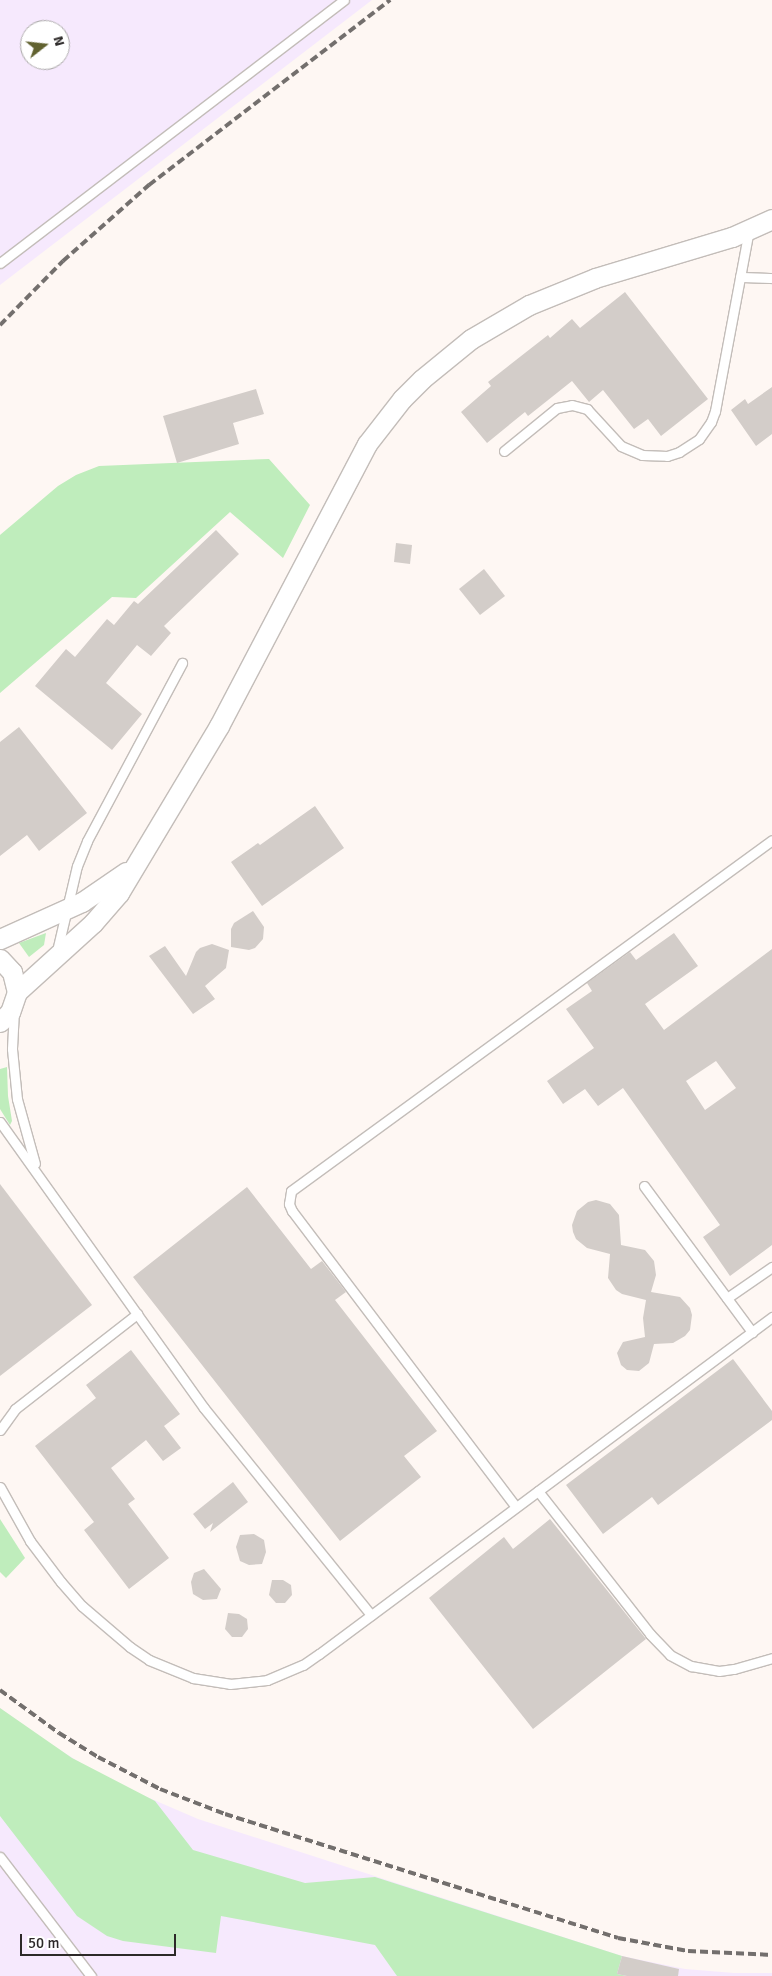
<!DOCTYPE html>
<html>
<head>
<meta charset="utf-8">
<style>
  body { margin:0 }
  #map { position:relative; width:772px; height:1976px; overflow:hidden; background:#fef7f3; font-family:Signika,sans-serif }
  div>[style] { position:absolute }
  .industrial>* { inset:0; background:#f6e9fd }
  .green>* { inset:0; background:#bfedbc }
  .building>* { inset:0; background:#d3cdc9 }
  .roads { filter:drop-shadow(1px 0 #c3bdb9) drop-shadow(-1px 0 #c3bdb9) drop-shadow(0 1px #c3bdb9) drop-shadow(0 -1px #c3bdb9) }
  .lane>* { height:9px; margin:-4.5px; padding:0 4.5px; transform-origin:4.5px; border-radius:4.5px; background:#fff }
  .street>* { height:19px; margin:-9.5px; padding:0 9.5px; transform-origin:9.5px; border-radius:9.5px; background:#fff }
  .rail>* { height:4px; margin-top:-2px; transform-origin:0; background:repeating-linear-gradient(90deg,#736f6d 0 8px,transparent 0 12px) }
  span { translate:-50% -50%; white-space:nowrap; text-align:center; line-height:1.15; -webkit-text-stroke:4.5px #fff; paint-order:stroke }
  .north { position:absolute; left:20px; top:20px; width:50px; height:50px; box-sizing:border-box; background:#fff; border:1px solid #aba9a9; border-radius:50%; rotate:74deg; font-size:14px; font-weight:700; line-height:20px; text-align:center; color:#2c2928 }
  .north::after { content:''; display:block; margin:auto; width:18px; height:22px; background:#616230; clip-path:polygon(50% 0,100% 100%,50% 72%,0 100%) }
  .scale { position:absolute; left:20px; top:1934px; width:156px; height:22px; box-sizing:border-box; border:2px solid #2c2928; border-top:0; padding-left:6px; font-size:15px; line-height:18px; white-space:nowrap; color:#2c2928; -webkit-text-stroke:4px #fff; paint-order:stroke }
</style>
</head>
<body>
<div id="map">
  <div class="industrial">
    <i style="clip-path:polygon(evenodd,0 0,372px 0,0 285px,0 0,30px 30px,60px 30px,60px 60px,30px 60px,30px 30px)"></i>
    <i style="clip-path:polygon(0 1708px,52px 1745px,92px 1770px,133px 1791px,198px 1819px,622px 1956px,685px 1969px,734px 1973px,772px 1973px,772px 1976px,0 1976px)"></i>
  </div>
  <div class="green">
    <i style="clip-path:polygon(269px 459px,310px 505px,283px 558px,230px 512px,136px 598px,112px 597px,0 693px,0 535px,58px 486px,76px 475px,99px 466px)"></i>
    <i style="clip-path:polygon(46px 933px,44px 945px,29px 957px,19px 943px)"></i>
    <i style="clip-path:polygon(7px 1067px,8px 1096px,12px 1121px,10px 1125px,0 1109px,0 1069px)"></i>
    <i style="clip-path:polygon(0 1519px,25px 1558px,6px 1578px,0 1572px)"></i>
    <i style="clip-path:polygon(0 1708px,72px 1758px,155px 1801px,193px 1850px,305px 1883px,375px 1877px,622px 1956px,617px 1974px,627px 1976px,397px 1976px,375px 1945px,221px 1916px,216px 1953px,123px 1941px,107px 1936px,77px 1916px,0 1816px)"></i>
  </div>
  <div class="building">
    <i style="clip-path:polygon(625px 292px,708px 399px,661px 436px,648px 419px,634px 429px,603px 390px,589px 402px,572px 381px,528px 416px,525px 412px,487px 443px,461px 412px,491px 386px,488px 382px,548px 335px,550px 338px,572px 319px,580px 328px)"></i>
    <i style="clip-path:polygon(772px 387px,772px 434px,756px 446px,731px 410px,745px 399px,748px 404px)"></i>
    <i style="clip-path:polygon(256px 389px,264px 414px,233px 423px,239px 444px,177px 463px,163px 416px)"></i>
    <i style="clip-path:polygon(216px 530px,239px 554px,164px 626px,171px 633px,151px 656px,137px 645px,106px 683px,142px 714px,112px 750px,35px 686px,66px 649px,75px 657px,107px 619px,114px 625px,134px 601px,138px 604px)"></i>
    <i style="clip-path:polygon(396px 543px,412px 545px,410px 564px,394px 562px)"></i>
    <i style="clip-path:polygon(484px 569px,505px 596px,480px 615px,459px 589px)"></i>
    <i style="clip-path:polygon(19px 727px,87px 813px,39px 851px,27px 835px,0 856px,0 742px)"></i>
    <i style="clip-path:polygon(315px 806px,344px 848px,262px 906px,231px 862px,258px 843px,260px 845px)"></i>
    <i style="clip-path:polygon(253px 911px,264px 927px,263px 939px,255px 948px,249px 950px,231px 947px,231px 929px,234px 923px)"></i>
    <i style="clip-path:polygon(evenodd,674px 933px,698px 966px,645px 1004px,664px 1030px,772px 949px,772px 1245px,730px 1276px,703px 1237px,720px 1225px,623px 1088px,598px 1106px,585px 1089px,563px 1104px,547px 1081px,594px 1048px,566px 1009px,592px 991px,587px 983px,630px 952px,636px 960px,674px 933px,716px 1061px,736px 1088px,705px 1110px,686px 1081px,716px 1061px)"></i>
    <i style="clip-path:polygon(212px 944px,229px 950px,226px 968px,205px 986px,215px 999px,193px 1014px,149px 956px,165px 946px,186px 976px,196px 952px,200px 948px)"></i>
    <i style="clip-path:polygon(0 1184px,92px 1305px,0 1376px)"></i>
    <i style="clip-path:polygon(247px 1187px,311px 1269px,322px 1261px,346px 1292px,335px 1300px,437px 1431px,404px 1456px,421px 1477px,340px 1541px,133px 1277px)"></i>
    <i style="clip-path:polygon(596px 1200px,610px 1204px,619px 1215px,621px 1245px,645px 1250px,654px 1261px,656px 1275px,651px 1292px,680px 1297px,690px 1308px,692px 1315px,690px 1330px,685px 1336px,673px 1343px,654px 1344px,649px 1363px,639px 1371px,627px 1370px,621px 1365px,617px 1353px,623px 1342px,645px 1337px,643px 1318px,646px 1300px,622px 1294px,616px 1290px,608px 1278px,610px 1254px,587px 1248px,576px 1239px,573px 1232px,572px 1225px,577px 1211px,588px 1202px)"></i>
    <i style="clip-path:polygon(131px 1350px,180px 1414px,164px 1426px,181px 1448px,163px 1461px,146px 1440px,111px 1468px,135px 1499px,128px 1504px,169px 1558px,129px 1589px,84px 1530px,94px 1522px,35px 1446px,96px 1398px,86px 1385px)"></i>
    <i style="clip-path:polygon(733px 1359px,772px 1411px,772px 1420px,658px 1505px,652px 1497px,603px 1534px,566px 1485px)"></i>
    <i style="clip-path:polygon(233px 1482px,248px 1502px,210px 1532px,213px 1523px,205px 1529px,193px 1514px)"></i>
    <i style="clip-path:polygon(550px 1519px,646px 1639px,533px 1729px,429px 1598px,504px 1537px,513px 1549px)"></i>
    <i style="clip-path:polygon(254px 1534px,264px 1540px,266px 1552px,262px 1564px,249px 1565px,240px 1561px,236px 1547px,240px 1535px)"></i>
    <i style="clip-path:polygon(204px 1569px,221px 1589px,217px 1599px,203px 1600px,193px 1594px,191px 1582px,194px 1573px)"></i>
    <i style="clip-path:polygon(272px 1580px,283px 1580px,291px 1585px,292px 1595px,285px 1603px,276px 1603px,269px 1595px)"></i>
    <i style="clip-path:polygon(228px 1613px,239px 1614px,247px 1619px,248px 1629px,242px 1637px,232px 1637px,225px 1629px)"></i>
    <i style="clip-path:polygon(622px 1956px,679px 1969px,678px 1976px,627px 1976px,617px 1974px)"></i>
  </div>
  <div class="roads">
    <div class="lane">
      <i style="left:0;top:263px;width:433px;rotate:-37.4deg"></i>
      <i style="left:740px;top:277px;width:32px;rotate:2deg"></i>
      <i style="left:504px;top:451px;width:68px;rotate:-39.1deg"></i>
      <i style="left:557px;top:408px;width:15px;rotate:-11deg"></i>
      <i style="left:572px;top:405px;width:16px;rotate:15deg"></i>
      <i style="left:587px;top:409px;width:50px;rotate:47.4deg"></i>
      <i style="left:621px;top:446px;width:23px;rotate:23deg"></i>
      <i style="left:642px;top:455px;width:25px;rotate:2deg"></i>
      <i style="left:667px;top:456px;width:13px;rotate:-18deg"></i>
      <i style="left:679px;top:452px;width:24px;rotate:-33deg"></i>
      <i style="left:699px;top:439px;width:21px;rotate:-55deg"></i>
      <i style="left:711px;top:422px;width:12px;rotate:-70deg"></i>
      <i style="left:715px;top:411px;width:184px;rotate:-79.4deg"></i>
      <i style="left:57px;top:951px;width:87px;rotate:-76.8deg"></i>
      <i style="left:77px;top:866px;width:27px;rotate:-68deg"></i>
      <i style="left:87px;top:841px;width:202px;rotate:-61.9deg"></i>
      <i style="left:14px;top:1010px;width:39px;rotate:93deg"></i>
      <i style="left:12px;top:1049px;width:50px;rotate:84.3deg"></i>
      <i style="left:17px;top:1099px;width:67px;rotate:74.5deg"></i>
      <i style="left:0;top:1122px;width:351px;rotate:54.5deg"></i>
      <i style="left:204px;top:1408px;width:266px;rotate:51.1deg"></i>
      <i style="left:644px;top:1186px;width:182px;rotate:53.5deg"></i>
      <i style="left:727px;top:1298px;width:55px;rotate:-34.6deg"></i>
      <i style="left:0;top:1430px;width:26px;rotate:-54deg"></i>
      <i style="left:15px;top:1409px;width:155px;rotate:-37.9deg"></i>
      <i style="left:0;top:1487px;width:62px;rotate:60.9deg"></i>
      <i style="left:30px;top:1541px;width:51px;rotate:52.9deg"></i>
      <i style="left:61px;top:1582px;width:32px;rotate:49deg"></i>
      <i style="left:82px;top:1606px;width:63px;rotate:40.5deg"></i>
      <i style="left:130px;top:1647px;width:23px;rotate:34deg"></i>
      <i style="left:149px;top:1660px;width:48px;rotate:22.2deg"></i>
      <i style="left:193px;top:1678px;width:37px;rotate:9deg"></i>
      <i style="left:230px;top:1684px;width:37px;rotate:-6deg"></i>
      <i style="left:267px;top:1680px;width:39px;rotate:-23deg"></i>
      <i style="left:303px;top:1665px;width:19px;rotate:-35deg"></i>
      <i style="left:319px;top:1654px;width:565px;rotate:-36.65deg"></i>
      <i style="left:538px;top:1491px;width:182px;rotate:51.9deg"></i>
      <i style="left:650px;top:1634px;width:29px;rotate:46deg"></i>
      <i style="left:670px;top:1655px;width:24px;rotate:28deg"></i>
      <i style="left:691px;top:1666px;width:28px;rotate:10deg"></i>
      <i style="left:719px;top:1671px;width:15px;rotate:-8deg"></i>
      <i style="left:734px;top:1669px;width:40px;rotate:-16deg"></i>
      <i style="left:516px;top:1507px;width:371px;rotate:-127.1deg"></i>
      <i style="left:292px;top:1211px;width:8px;rotate:-113deg"></i>
      <i style="left:289px;top:1204px;width:13px;rotate:-81deg"></i>
      <i style="left:291px;top:1191px;width:595px;rotate:-36.12deg"></i>
      <i style="left:0;top:1857px;width:150px;rotate:52.6deg"></i>
    </div>
    <div class="street">
      <i style="left:0;top:939px;width:90px;rotate:-24.3deg"></i>
      <i style="left:82px;top:902px;width:53px;rotate:-34.3deg"></i>
      <i style="left:0;top:959px;width:18px;rotate:47deg"></i>
      <i style="left:12px;top:972px;width:21px;rotate:76deg"></i>
      <i style="left:17px;top:992px;width:21px;rotate:109deg"></i>
      <i style="left:10px;top:1012px;width:14px;rotate:135deg"></i>
      <i style="left:17px;top:992px;width:103px;rotate:-42.2deg"></i>
      <i style="left:93px;top:923px;width:40px;rotate:-49deg"></i>
      <i style="left:119px;top:893px;width:195px;rotate:-59.1deg"></i>
      <i style="left:219px;top:726px;width:318px;rotate:-62.3deg"></i>
      <i style="left:367px;top:444px;width:57px;rotate:-52.1deg"></i>
      <i style="left:402px;top:399px;width:28px;rotate:-45deg"></i>
      <i style="left:422px;top:379px;width:63px;rotate:-39.2deg"></i>
      <i style="left:471px;top:339px;width:67px;rotate:-30.4deg"></i>
      <i style="left:529px;top:305px;width:71px;rotate:-22.2deg"></i>
      <i style="left:595px;top:278px;width:143px;rotate:-16.7deg"></i>
      <i style="left:732px;top:237px;width:44px;rotate:-24.2deg"></i>
    </div>
  </div>
  <div class="rail">
    <i style="left:0;top:325px;width:90px;rotate:-45.5deg"></i>
    <i style="left:63px;top:261px;width:115px;rotate:-41.5deg"></i>
    <i style="left:149px;top:185px;width:304px;rotate:-37.5deg"></i>
    <i style="left:0;top:1690px;width:73px;rotate:36.1deg"></i>
    <i style="left:59px;top:1733px;width:46px;rotate:31.6deg"></i>
    <i style="left:98px;top:1757px;width:70px;rotate:27.3deg"></i>
    <i style="left:160px;top:1789px;width:70px;rotate:21deg"></i>
    <i style="left:225px;top:1814px;width:412px;rotate:17.5deg"></i>
    <i style="left:618px;top:1938px;width:71px;rotate:10.5deg"></i>
    <i style="left:688px;top:1951px;width:84px;rotate:2.7deg"></i>
  </div>
  <div class="north">N</div>
  <div class="scale">50 m</div>
</div>
</body>
</html>
